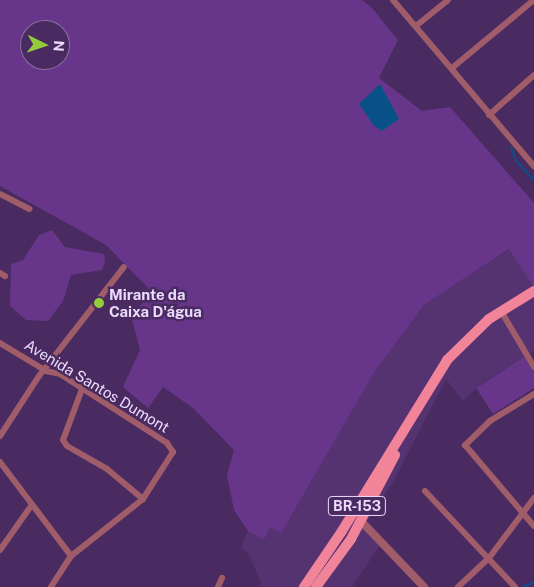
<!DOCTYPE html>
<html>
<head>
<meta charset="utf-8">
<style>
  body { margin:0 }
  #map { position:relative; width:534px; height:587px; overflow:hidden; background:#492b61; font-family:"Public Sans",sans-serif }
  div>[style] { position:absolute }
  .built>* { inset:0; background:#553370 }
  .green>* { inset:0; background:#67368a }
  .water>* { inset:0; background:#085188 }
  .stream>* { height:2px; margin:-1px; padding:0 1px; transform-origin:1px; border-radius:1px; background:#085188 }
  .minor>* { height:6px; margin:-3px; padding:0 3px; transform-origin:3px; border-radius:3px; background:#a05d69 }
  .tertiary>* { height:8px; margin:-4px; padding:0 4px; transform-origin:4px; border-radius:4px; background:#a05d69 }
  .primary>* { height:10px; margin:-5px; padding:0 5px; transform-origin:5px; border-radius:5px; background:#f2849a }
  .dots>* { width:14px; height:14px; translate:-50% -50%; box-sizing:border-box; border:2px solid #492b61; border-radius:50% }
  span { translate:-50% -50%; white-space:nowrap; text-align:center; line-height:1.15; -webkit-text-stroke:5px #492b61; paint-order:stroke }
  .shield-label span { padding:1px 4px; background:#492b61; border:1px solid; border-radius:4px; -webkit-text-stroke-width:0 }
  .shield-label { font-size:14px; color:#ecdbfc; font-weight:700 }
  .poi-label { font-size:15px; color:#ecdbfc; font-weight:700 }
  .left { translate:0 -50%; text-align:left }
  .street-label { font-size:15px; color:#ecdbfc }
  .north { position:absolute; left:20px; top:20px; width:50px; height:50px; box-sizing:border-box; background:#492b61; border:1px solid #8a719f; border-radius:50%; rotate:94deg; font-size:14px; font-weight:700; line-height:20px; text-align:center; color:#ecdbfc }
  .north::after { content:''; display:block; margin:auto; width:18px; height:22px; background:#95cc3b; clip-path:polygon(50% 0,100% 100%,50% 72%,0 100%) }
</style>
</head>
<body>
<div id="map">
  <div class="built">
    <i style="clip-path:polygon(510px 249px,534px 287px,534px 351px,482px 383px,463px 401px,446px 379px,393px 482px,363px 527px,380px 545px,352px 587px,259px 587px,261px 583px,249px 555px,241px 547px,248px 531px,264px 540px,270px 527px,281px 532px,375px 371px,424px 305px)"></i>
  </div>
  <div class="green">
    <i style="clip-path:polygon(evenodd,0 0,362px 0,372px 8px,398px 40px,379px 78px,422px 111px,450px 107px,534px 203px,534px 287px,509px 249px,424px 305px,375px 371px,281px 533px,270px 527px,264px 540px,248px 531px,234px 510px,227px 475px,234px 450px,193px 408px,163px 387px,148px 408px,123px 387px,140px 350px,131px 316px,152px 292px,106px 245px,0 186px,0 0,30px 30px,60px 30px,60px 60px,30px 60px,30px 30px)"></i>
    <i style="clip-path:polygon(52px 230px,65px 247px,104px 254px,105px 262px,102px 270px,71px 275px,63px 301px,48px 321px,26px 320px,10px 306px,11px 264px,23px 260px,39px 235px)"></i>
    <i style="clip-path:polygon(524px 357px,534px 372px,534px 388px,493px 414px,476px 388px)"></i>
  </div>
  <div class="water">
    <i style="clip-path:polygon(380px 84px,399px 119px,382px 131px,374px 126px,359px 104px)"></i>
  </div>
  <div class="stream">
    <i style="left:511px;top:148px;width:15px;rotate:67deg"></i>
    <i style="left:517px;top:162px;width:25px;rotate:47deg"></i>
    <i style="left:523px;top:587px;width:12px;rotate:-24deg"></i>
  </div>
  <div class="minor">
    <i style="left:393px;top:0;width:218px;rotate:49.7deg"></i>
    <i style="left:416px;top:26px;width:41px;rotate:-39.1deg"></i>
    <i style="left:452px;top:68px;width:107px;rotate:-39.7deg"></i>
    <i style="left:489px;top:115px;width:60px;rotate:-41.6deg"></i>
    <i style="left:0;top:194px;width:33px;rotate:27deg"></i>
    <i style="left:0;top:273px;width:6px;rotate:31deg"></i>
    <i style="left:501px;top:311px;width:65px;rotate:59.5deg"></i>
    <i style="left:0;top:343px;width:54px;rotate:31.3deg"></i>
    <i style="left:46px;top:371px;width:14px;rotate:12deg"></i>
    <i style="left:60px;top:374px;width:127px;rotate:32.8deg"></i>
    <i style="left:167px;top:443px;width:11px;rotate:56deg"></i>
    <i style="left:173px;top:452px;width:56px;rotate:122.6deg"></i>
    <i style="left:143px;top:499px;width:92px;rotate:141.6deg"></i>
    <i style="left:71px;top:556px;width:37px;rotate:123deg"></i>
    <i style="left:82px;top:389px;width:54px;rotate:110.4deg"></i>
    <i style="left:63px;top:440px;width:7px;rotate:56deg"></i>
    <i style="left:67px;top:446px;width:46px;rotate:29.9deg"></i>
    <i style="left:107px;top:469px;width:47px;rotate:39.8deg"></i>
    <i style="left:534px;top:394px;width:52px;rotate:148.5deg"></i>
    <i style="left:490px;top:421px;width:35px;rotate:136deg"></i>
    <i style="left:465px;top:445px;width:106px;rotate:49.6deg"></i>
    <i style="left:0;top:436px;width:72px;rotate:-57deg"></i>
    <i style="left:39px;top:376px;width:138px;rotate:-52.1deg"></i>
    <i style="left:0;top:462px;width:118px;rotate:52.9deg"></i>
    <i style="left:425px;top:491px;width:132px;rotate:46.8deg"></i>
    <i style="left:0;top:550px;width:54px;rotate:-54.8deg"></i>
    <i style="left:218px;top:587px;width:10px;rotate:-66deg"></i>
    <i style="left:458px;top:587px;width:42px;rotate:-43.1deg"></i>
    <i style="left:489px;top:558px;width:75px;rotate:-53.1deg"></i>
  </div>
  <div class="tertiary">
    <i style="left:361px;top:521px;width:91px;rotate:46.3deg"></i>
  </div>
  <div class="primary">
    <i style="left:304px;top:587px;width:68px;rotate:-55.8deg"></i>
    <i style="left:342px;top:531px;width:201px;rotate:-58.4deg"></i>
    <i style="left:447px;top:360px;width:59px;rotate:-44.3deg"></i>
    <i style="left:489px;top:319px;width:53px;rotate:-31.9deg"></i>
    <i style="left:316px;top:587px;width:59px;rotate:-53.9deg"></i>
    <i style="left:351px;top:539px;width:95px;rotate:-62.4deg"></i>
  </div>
  <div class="dots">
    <i style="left:99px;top:303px;background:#95cc3b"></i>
  </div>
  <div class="shield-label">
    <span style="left:357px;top:506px">BR-153</span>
  </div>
  <div class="poi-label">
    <span class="left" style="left:109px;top:303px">Mirante da<br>Caixa D'água</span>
  </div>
  <div class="street-label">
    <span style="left:97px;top:386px;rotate:31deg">Avenida Santos Dumont</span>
  </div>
  <div class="north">N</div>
</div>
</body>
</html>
